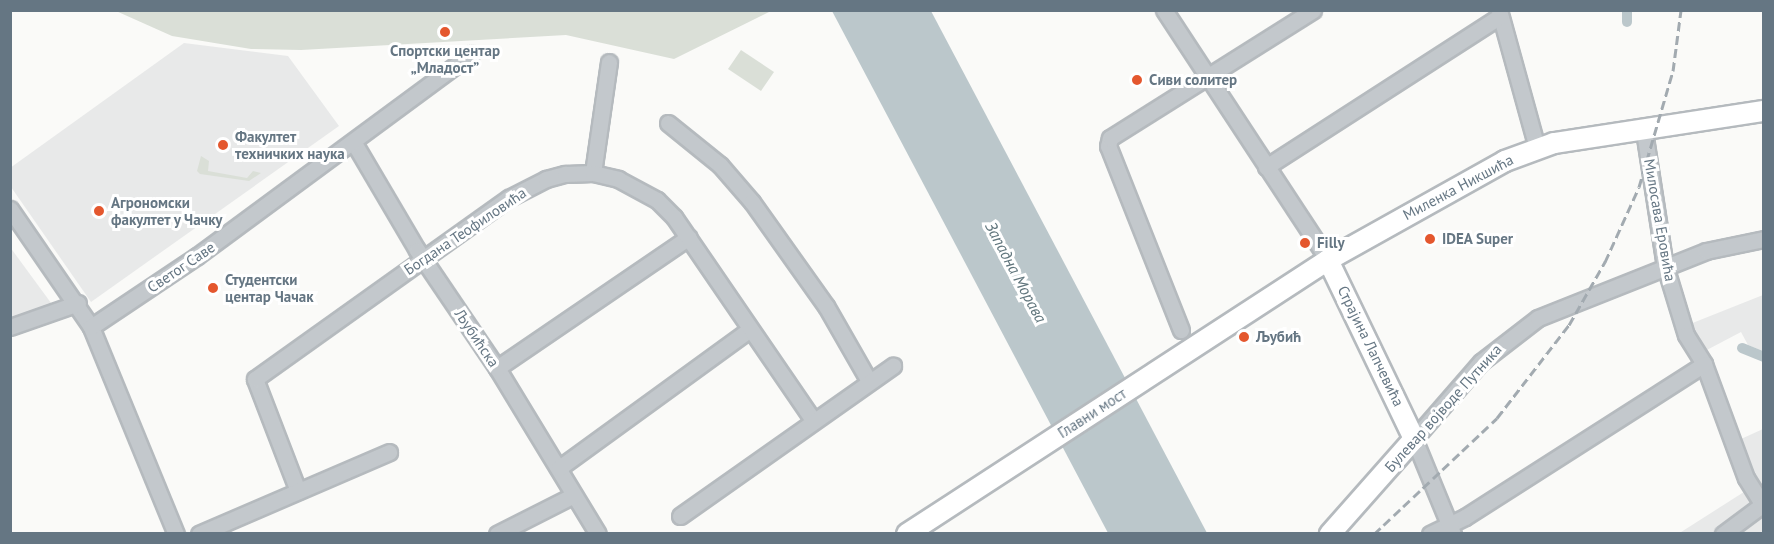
<!DOCTYPE html>
<html>
<head>
<meta charset="utf-8">
<style>
  body { margin:0 }
  #map { position:relative; width:1774px; height:544px; overflow:hidden; background:#fafaf8; font-family:"PT Sans",sans-serif }
  div>[style] { position:absolute }
  .built>* { inset:0; background:#e8e9e9 }
  .green>* { inset:0; background:#dadfd7 }
  .water>* { inset:0; background:#bbc7cb }
  .canal>* { height:10px; margin:-5px; padding:0 5px; transform-origin:5px; border-radius:5px; background:#bbc7cb }
  .roads { filter:drop-shadow(2px 0 #b5babe) drop-shadow(-2px 0 #b5babe) drop-shadow(0 2px #b5babe) drop-shadow(0 -2px #b5babe) }
  .minor>* { height:15px; margin:-7.5px; padding:0 7.5px; transform-origin:7.5px; border-radius:7.5px; background:#c3c8cc }
  .major>* { height:20px; margin:-10px; padding:0 10px; transform-origin:10px; border-radius:10px; background:#fff }
  .rail>* { height:3px; margin-top:-1.5px; transform-origin:0; background:repeating-linear-gradient(90deg,#a2aab0 0 9px,transparent 0 13.5px) }
  .dots>* { width:16px; height:16px; translate:-50% -50%; box-sizing:border-box; border:3px solid #fff; border-radius:50% }
  span { translate:-50% -50%; white-space:nowrap; text-align:center; line-height:1.15; -webkit-text-stroke:6px #fff; paint-order:stroke }
  .poi-label { font-size:15px; color:#657683; font-weight:700 }
  .left { translate:0 -50%; text-align:left }
  .street-label { font-size:15px; color:#657683 }
  .water-label { font-size:16px; color:#60757c; font-style:italic }
  .frame { position:absolute; inset:0; border:12px solid #657683; pointer-events:none }
</style>
</head>
<body>
<div id="map">
  <div class="built">
    <i style="clip-path:polygon(184px 43px,288px 56px,339px 126px,91px 302px,11px 187px,10px 168px)"></i>
    <i style="clip-path:polygon(10px 247px,54px 307px,10px 323px)"></i>
    <i style="clip-path:polygon(1763px 295px,1763px 351px,1748px 345px,1741px 332px,1703px 352px,1690px 324px)"></i>
    <i style="clip-path:polygon(1763px 429px,1763px 498px,1741px 439px)"></i>
    <i style="clip-path:polygon(1747px 490px,1763px 518px,1763px 533px,1678px 534px)"></i>
  </div>
  <div class="green">
    <i style="clip-path:polygon(116px 11px,771px 11px,674px 59px,566px 35px,301px 50px,251px 49px,172px 36px)"></i>
    <i style="clip-path:polygon(741px 50px,774px 72px,761px 91px,728px 69px)"></i>
    <i style="clip-path:polygon(201px 156px,209px 161px,208px 171px,247px 178px,253px 171px,261px 173px,249px 181px,200px 174px,197px 171px)"></i>
  </div>
  <div class="water">
    <i style="clip-path:polygon(832px 11px,931px 11px,1207px 533px,1108px 533px)"></i>
  </div>
  <div class="canal">
    <i style="left:1627px;top:22px;width:12px;rotate:-90deg"></i>
    <i style="left:1742px;top:348px;width:24px;rotate:22deg"></i>
  </div>
  <div class="roads">
    <div class="minor">
      <i style="left:1164px;top:10px;width:299px;rotate:56.7deg"></i>
      <i style="left:1499px;top:10px;width:143px;rotate:74.6deg"></i>
      <i style="left:668px;top:123px;width:67px;rotate:38.9deg"></i>
      <i style="left:720px;top:165px;width:49px;rotate:49.1deg"></i>
      <i style="left:752px;top:202px;width:128px;rotate:54.6deg"></i>
      <i style="left:826px;top:306px;width:86px;rotate:60.2deg"></i>
      <i style="left:1644px;top:131px;width:137px;rotate:81.2deg"></i>
      <i style="left:1665px;top:266px;width:72px;rotate:73.1deg"></i>
      <i style="left:1686px;top:335px;width:34px;rotate:58deg"></i>
      <i style="left:1704px;top:364px;width:121px;rotate:69.8deg"></i>
      <i style="left:1746px;top:478px;width:34px;rotate:58deg"></i>
      <i style="left:354px;top:143px;width:124px;rotate:59.5deg"></i>
      <i style="left:417px;top:250px;width:143px;rotate:55.9deg"></i>
      <i style="left:497px;top:368px;width:194px;rotate:58.7deg"></i>
      <i style="left:1266px;top:167px;width:278px;rotate:-32.8deg"></i>
      <i style="left:593px;top:173px;width:112px;rotate:-81.8deg"></i>
      <i style="left:10px;top:209px;width:143px;rotate:55.5deg"></i>
      <i style="left:91px;top:327px;width:224px;rotate:67.7deg"></i>
      <i style="left:10px;top:327px;width:72px;rotate:-19.4deg"></i>
      <i style="left:91px;top:327px;width:128px;rotate:-33.8deg"></i>
      <i style="left:197px;top:256px;width:340px;rotate:-36.4deg"></i>
      <i style="left:1181px;top:330px;width:198px;rotate:-111.6deg"></i>
      <i style="left:1108px;top:146px;width:8px;rotate:-76deg"></i>
      <i style="left:1110px;top:138px;width:240px;rotate:-32.2deg"></i>
      <i style="left:497px;top:368px;width:232px;rotate:-34.3deg"></i>
      <i style="left:559px;top:468px;width:236px;rotate:-36deg"></i>
      <i style="left:298px;top:491px;width:120px;rotate:-111deg"></i>
      <i style="left:255px;top:379px;width:312px;rotate:-35.5deg"></i>
      <i style="left:509px;top:198px;width:42px;rotate:-27.2deg"></i>
      <i style="left:546px;top:179px;width:20px;rotate:-15deg"></i>
      <i style="left:565px;top:174px;width:28px;rotate:-2deg"></i>
      <i style="left:593px;top:173px;width:26px;rotate:13deg"></i>
      <i style="left:618px;top:179px;width:44px;rotate:28.3deg"></i>
      <i style="left:657px;top:200px;width:24px;rotate:45deg"></i>
      <i style="left:674px;top:217px;width:246px;rotate:55.6deg"></i>
      <i style="left:680px;top:516px;width:261px;rotate:-35.2deg"></i>
      <i style="left:199px;top:534px;width:207px;rotate:-23.3deg"></i>
      <i style="left:497px;top:534px;width:86px;rotate:-26.9deg"></i>
      <i style="left:1430px;top:534px;width:39px;rotate:-26deg"></i>
      <i style="left:1465px;top:517px;width:284px;rotate:-32.6deg"></i>
      <i style="left:1453px;top:534px;width:103px;rotate:-112.3deg"></i>
      <i style="left:1414px;top:439px;width:102px;rotate:-49deg"></i>
      <i style="left:1481px;top:362px;width:72px;rotate:-37.7deg"></i>
      <i style="left:1538px;top:318px;width:181px;rotate:-21.7deg"></i>
      <i style="left:1706px;top:251px;width:59px;rotate:-11.7deg"></i>
      <i style="left:1723px;top:534px;width:49px;rotate:-36.6deg"></i>
    </div>
    <div class="major">
      <i style="left:1328px;top:260px;width:199px;rotate:64.3deg"></i>
      <i style="left:1414px;top:439px;width:127px;rotate:131.5deg"></i>
      <i style="left:907px;top:534px;width:502px;rotate:-33.06deg"></i>
      <i style="left:1328px;top:260px;width:203px;rotate:-29.2deg"></i>
      <i style="left:1505px;top:161px;width:52px;rotate:-20.2deg"></i>
      <i style="left:1554px;top:143px;width:212px;rotate:-8.7deg"></i>
    </div>
  </div>
  <div class="rail">
    <i style="left:1374px;top:534px;width:169px;rotate:-43.3deg"></i>
    <i style="left:1497px;top:418px;width:118px;rotate:-52.3deg"></i>
    <i style="left:1569px;top:325px;width:73px;rotate:-60.3deg"></i>
    <i style="left:1605px;top:262px;width:82px;rotate:-65.6deg"></i>
    <i style="left:1639px;top:187px;width:121px;rotate:-73.7deg"></i>
    <i style="left:1673px;top:71px;width:62px;rotate:-82.5deg"></i>
  </div>
  <div class="dots">
    <i style="left:445px;top:32px;background:#e4572e"></i>
    <i style="left:1137px;top:80px;background:#e4572e"></i>
    <i style="left:223px;top:145px;background:#e4572e"></i>
    <i style="left:99px;top:211px;background:#e4572e"></i>
    <i style="left:1430px;top:239px;background:#e4572e"></i>
    <i style="left:1305px;top:243px;background:#e4572e"></i>
    <i style="left:213px;top:288px;background:#e4572e"></i>
    <i style="left:1244px;top:337px;background:#e4572e"></i>
  </div>
  <div class="poi-label">
    <span style="left:445px;top:59px">Спортски центар<br>„Младост”</span>
    <span class="left" style="left:1149px;top:80px">Сиви солитер</span>
    <span class="left" style="left:235px;top:145px">Факултет<br>техничких наука</span>
    <span class="left" style="left:111px;top:211px">Агрономски<br>факултет у Чачку</span>
    <span class="left" style="left:1442px;top:239px">IDEA Super</span>
    <span class="left" style="left:1317px;top:243px">Filly</span>
    <span class="left" style="left:225px;top:288px">Студентски<br>центар Чачак</span>
    <span class="left" style="left:1256px;top:337px">Љубић</span>
  </div>
  <div class="street-label">
    <span style="left:1458px;top:187px;rotate:-28deg">Миленка Никшића</span>
    <span style="left:1660px;top:220px;rotate:80deg">Милосава Еровића</span>
    <span style="left:465px;top:231px;rotate:-34deg">Богдана Теофиловића</span>
    <span style="left:181px;top:267px;rotate:-34deg">Светог Саве</span>
    <span style="left:477px;top:338px;rotate:56deg">Љубићска</span>
    <span style="left:1371px;top:346px;rotate:64deg">Страјина Лапчевића</span>
    <span style="left:1443px;top:408px;rotate:-48deg">Булевар војводе Путника</span>
    <span style="left:1092px;top:413px;rotate:-33deg">Главни мост</span>
  </div>
  <div class="water-label">
    <span style="left:1016px;top:272px;rotate:62deg">Западна Морава</span>
  </div>
  <div class="frame"></div>
</div>
</body>
</html>
